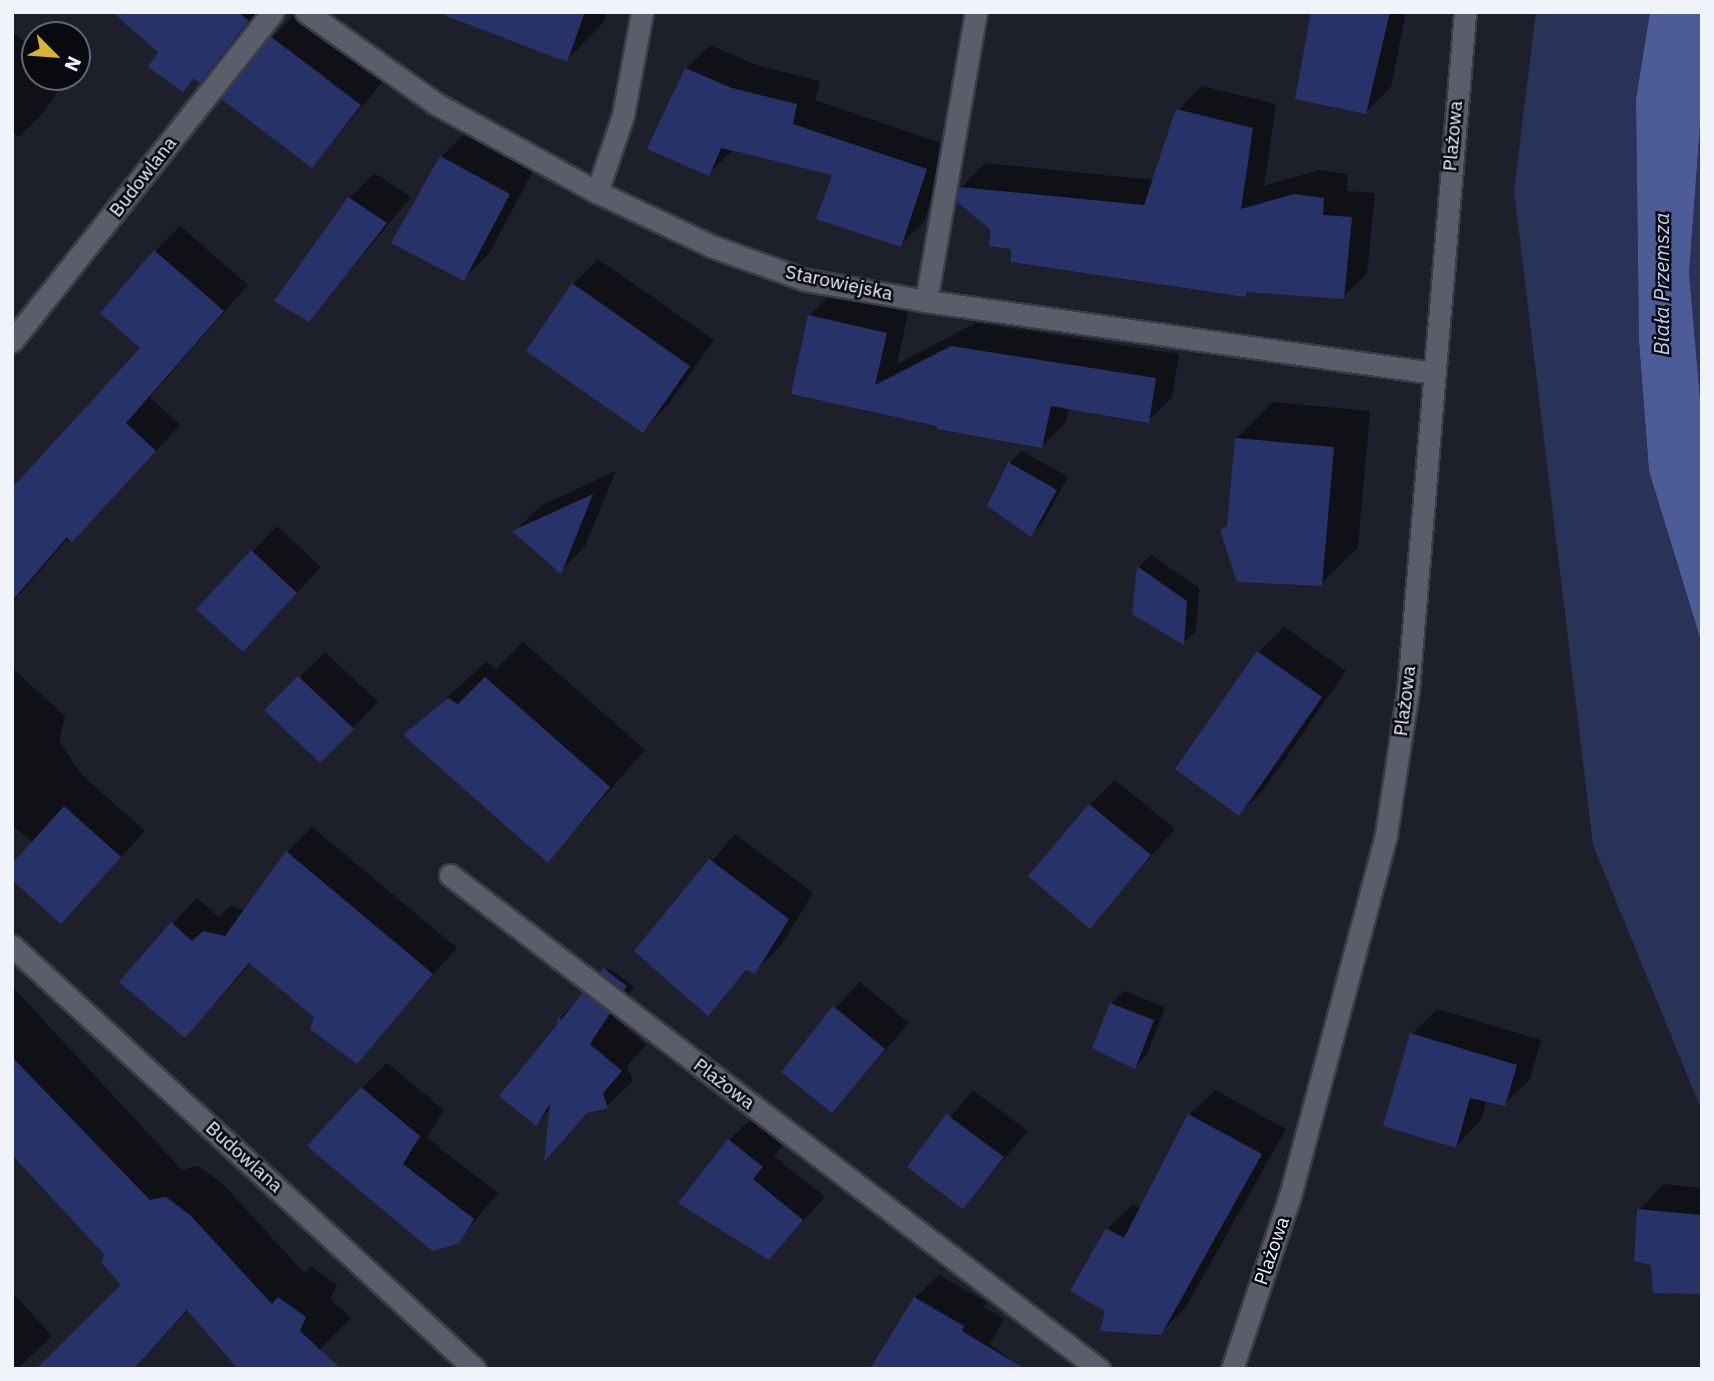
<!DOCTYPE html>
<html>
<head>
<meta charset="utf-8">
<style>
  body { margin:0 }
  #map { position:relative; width:1714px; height:1381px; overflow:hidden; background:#1d202b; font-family:"IBM Plex Sans",sans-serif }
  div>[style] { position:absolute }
  .green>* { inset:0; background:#293257 }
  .water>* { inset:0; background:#4d5c96 }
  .shadow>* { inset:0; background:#0007 }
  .building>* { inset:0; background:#273269 }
  .roads { filter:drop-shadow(2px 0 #3b3d46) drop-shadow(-2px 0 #3b3d46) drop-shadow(0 2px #3b3d46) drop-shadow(0 -2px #3b3d46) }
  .minor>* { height:21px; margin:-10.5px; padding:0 10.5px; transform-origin:10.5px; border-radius:10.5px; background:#5a5e6b }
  span { translate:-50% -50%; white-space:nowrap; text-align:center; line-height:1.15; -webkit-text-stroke:5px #090a0f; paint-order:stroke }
  .street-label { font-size:19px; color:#f1f3fb }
  .water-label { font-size:21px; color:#c4cff2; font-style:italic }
  .frame { position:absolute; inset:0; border:14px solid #f1f3fb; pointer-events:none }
  .north { position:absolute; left:21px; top:21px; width:70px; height:70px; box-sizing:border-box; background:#090a0f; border:2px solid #66676d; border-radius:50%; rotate:115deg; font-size:19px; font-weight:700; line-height:28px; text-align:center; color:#f1f3fb }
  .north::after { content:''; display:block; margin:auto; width:24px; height:32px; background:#d8b434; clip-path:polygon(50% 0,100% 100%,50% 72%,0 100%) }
</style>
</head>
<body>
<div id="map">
  <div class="green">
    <i style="clip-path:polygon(1536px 12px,1650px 12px,1636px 99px,1639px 341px,1649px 471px,1702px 644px,1702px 1111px,1593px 845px,1514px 191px)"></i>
    <i style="clip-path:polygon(1702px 99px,1702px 421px,1689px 273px)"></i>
  </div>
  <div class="water">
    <i style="clip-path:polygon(1650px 12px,1702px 12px,1702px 99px,1689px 273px,1702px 421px,1702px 644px,1649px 471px,1639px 341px,1636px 99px)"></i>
  </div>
  <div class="shadow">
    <i style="clip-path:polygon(155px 12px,259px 12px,225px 55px,200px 81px,196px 77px,183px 90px,160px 51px)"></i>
    <i style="clip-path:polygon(297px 12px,385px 79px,312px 166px,272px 38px)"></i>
    <i style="clip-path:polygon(498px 12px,607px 12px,603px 23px,567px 60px)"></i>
    <i style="clip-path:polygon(1311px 12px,1406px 12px,1391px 87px,1366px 112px)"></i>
    <i style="clip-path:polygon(12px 32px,35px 50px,35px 77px,67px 77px,44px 112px,19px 137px,12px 132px)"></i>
    <i style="clip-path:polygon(710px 45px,756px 65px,820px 81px,815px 100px,949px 146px,924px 222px,901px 245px,834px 174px,732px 151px,708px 174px,686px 69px)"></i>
    <i style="clip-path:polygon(1202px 86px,1276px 104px,1264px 186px,1319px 170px,1348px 174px,1347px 191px,1375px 193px,1367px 273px,1343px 297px,1250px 291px,1245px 295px,1013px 248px,961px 188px,985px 163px,1154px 180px,1178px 110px)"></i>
    <i style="clip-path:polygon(467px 131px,534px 169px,489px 254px,463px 279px,393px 242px,441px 157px)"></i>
    <i style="clip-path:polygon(374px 173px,411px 197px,309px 320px,349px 199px)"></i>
    <i style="clip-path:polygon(180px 226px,248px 285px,150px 397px,180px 425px,97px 514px,69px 537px,12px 603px,12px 490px,142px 348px,155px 251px)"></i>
    <i style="clip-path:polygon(598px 259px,714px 340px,668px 405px,643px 430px,573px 284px)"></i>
    <i style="clip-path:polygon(833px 292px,909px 310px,897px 364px,976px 323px,1179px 354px,1172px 397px,1148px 421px,1069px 407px,1066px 422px,1042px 446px,793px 393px,810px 315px)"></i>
    <i style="clip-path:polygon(1273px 402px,1370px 411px,1358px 548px,1321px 584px,1222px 530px,1229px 523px,1237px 438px)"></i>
    <i style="clip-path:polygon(1022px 451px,1068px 477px,1043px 522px,1031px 535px,1009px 463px)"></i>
    <i style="clip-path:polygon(616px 471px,585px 546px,561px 571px,515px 531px,540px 506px)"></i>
    <i style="clip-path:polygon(277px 526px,321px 567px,268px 625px,252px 552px)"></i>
    <i style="clip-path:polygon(1151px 555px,1199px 588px,1196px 631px,1183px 643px,1134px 613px,1139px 567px)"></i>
    <i style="clip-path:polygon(1284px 627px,1346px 671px,1264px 789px,1239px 814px,1258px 652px)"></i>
    <i style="clip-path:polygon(523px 642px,645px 750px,548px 861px,406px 735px,486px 662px,496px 669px)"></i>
    <i style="clip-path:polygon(325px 652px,378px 702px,320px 761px,266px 710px)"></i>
    <i style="clip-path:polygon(12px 668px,65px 716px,59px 741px,82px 775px,145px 831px,61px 922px,33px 843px,12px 825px)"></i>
    <i style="clip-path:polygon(1115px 780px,1175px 829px,1090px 927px,1090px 805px)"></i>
    <i style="clip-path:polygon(312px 827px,457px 948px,356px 1062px,316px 1017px,251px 963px,185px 1036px,172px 924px,197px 898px,219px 917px,230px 906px,246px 910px,287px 852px)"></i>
    <i style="clip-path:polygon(735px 834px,813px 893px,780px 947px,755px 972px,748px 969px,707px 1013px,636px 951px)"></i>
    <i style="clip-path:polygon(610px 969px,634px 987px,614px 1017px,646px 1045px,627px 1066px,633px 1081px,607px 1106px,590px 1110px,546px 1157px,551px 1108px,536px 1123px,560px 1018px)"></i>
    <i style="clip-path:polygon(860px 982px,909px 1023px,832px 1111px,835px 1008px)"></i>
    <i style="clip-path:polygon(12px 986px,182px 1170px,198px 1166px,222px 1183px,304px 1273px,311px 1266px,337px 1285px,330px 1299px,351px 1318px,320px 1349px,267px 1369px,189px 1309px,135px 1369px,40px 1369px,123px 1285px,106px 1254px,12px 1153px)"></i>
    <i style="clip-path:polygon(1124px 991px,1165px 1007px,1147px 1054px,1135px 1066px,1111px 1004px)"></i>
    <i style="clip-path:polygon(1437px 1009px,1541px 1040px,1530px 1079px,1504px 1104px,1487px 1100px,1481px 1120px,1456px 1146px,1412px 1034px)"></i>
    <i style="clip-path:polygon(387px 1063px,444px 1110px,427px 1138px,498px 1193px,458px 1241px,433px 1249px,362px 1088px)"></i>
    <i style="clip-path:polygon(973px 1090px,1028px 1131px,963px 1207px,909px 1167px)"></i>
    <i style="clip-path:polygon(1215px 1090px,1286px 1129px,1186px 1307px,1160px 1333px,1107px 1229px,1133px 1204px,1141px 1208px,1189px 1115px)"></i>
    <i style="clip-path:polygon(752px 1118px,784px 1144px,774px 1156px,825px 1197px,769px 1258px,729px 1140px)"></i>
    <i style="clip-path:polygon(1664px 1184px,1702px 1188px,1702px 1292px,1652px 1263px,1639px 1210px)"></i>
    <i style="clip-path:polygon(939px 1275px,986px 1302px,984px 1307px,1004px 1319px,990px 1344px,1023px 1369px,873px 1369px,915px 1298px)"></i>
    <i style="clip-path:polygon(12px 1292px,52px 1336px,17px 1369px,12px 1369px)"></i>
  </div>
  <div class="building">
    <i style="clip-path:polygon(112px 12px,238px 12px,249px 21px,200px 83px,194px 78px,183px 92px,148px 67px,158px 52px)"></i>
    <i style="clip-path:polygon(447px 12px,585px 12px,567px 62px,446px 16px)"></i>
    <i style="clip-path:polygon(1311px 12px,1390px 12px,1366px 114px,1295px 99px)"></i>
    <i style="clip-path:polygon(270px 36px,361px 105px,312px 168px,221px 99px)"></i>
    <i style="clip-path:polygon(685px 68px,732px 88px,797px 104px,793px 124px,927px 169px,901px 247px,816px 219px,832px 175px,721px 148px,709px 176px,647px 149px)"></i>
    <i style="clip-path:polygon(1176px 109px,1253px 128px,1241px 209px,1294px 194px,1324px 198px,1323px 215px,1352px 217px,1344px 299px,1246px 292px,1246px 297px,1011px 262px,1011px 249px,989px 246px,991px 230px,957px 202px,959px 187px,1144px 205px)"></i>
    <i style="clip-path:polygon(440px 156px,510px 194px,464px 281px,391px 243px)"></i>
    <i style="clip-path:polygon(348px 197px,387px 223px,309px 322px,274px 301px)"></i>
    <i style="clip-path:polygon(154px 250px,224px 311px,126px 423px,156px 451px,72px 542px,67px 537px,12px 601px,12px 488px,140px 348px,100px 313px)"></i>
    <i style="clip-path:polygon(572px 283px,690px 366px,643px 433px,526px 351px)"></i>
    <i style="clip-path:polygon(808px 315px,887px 333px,875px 385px,951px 346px,1156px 378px,1149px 423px,1051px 406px,1042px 448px,937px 429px,937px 426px,791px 394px)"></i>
    <i style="clip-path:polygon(1235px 438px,1334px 447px,1322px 586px,1237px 582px,1220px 530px,1227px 526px)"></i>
    <i style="clip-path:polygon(1008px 462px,1057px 490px,1031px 537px,987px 506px)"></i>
    <i style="clip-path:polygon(593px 494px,561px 574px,512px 531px)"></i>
    <i style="clip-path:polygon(251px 550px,297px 593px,243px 652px,196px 609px)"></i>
    <i style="clip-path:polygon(1137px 566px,1187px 601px,1184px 645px,1132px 614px)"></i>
    <i style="clip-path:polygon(1257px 651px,1322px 697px,1239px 816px,1175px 769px)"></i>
    <i style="clip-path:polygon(298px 676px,354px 729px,320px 763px,264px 710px)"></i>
    <i style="clip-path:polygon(485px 677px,610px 787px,548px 863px,403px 735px,448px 698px,458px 704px)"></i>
    <i style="clip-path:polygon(1089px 804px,1151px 855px,1090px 929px,1028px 876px)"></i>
    <i style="clip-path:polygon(64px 806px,121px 857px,61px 924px,12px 880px,12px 864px)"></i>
    <i style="clip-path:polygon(286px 851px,433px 974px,357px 1064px,310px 1029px,314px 1017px,249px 963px,185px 1038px,119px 982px,171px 922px,192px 941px,203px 931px,225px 936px)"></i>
    <i style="clip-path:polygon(709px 859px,789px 919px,755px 974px,746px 970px,708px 1016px,634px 951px)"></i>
    <i style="clip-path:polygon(603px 968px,627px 986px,624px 991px,600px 973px)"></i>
    <i style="clip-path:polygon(583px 993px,610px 1013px,590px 1044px,622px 1071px,603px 1093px,608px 1108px,587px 1113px,544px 1162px,550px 1104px,536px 1126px,499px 1096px,557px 1025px,558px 1017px,561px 1020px)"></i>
    <i style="clip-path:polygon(1110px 1003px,1154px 1020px,1135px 1069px,1092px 1048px)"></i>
    <i style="clip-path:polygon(833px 1006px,885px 1049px,832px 1113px,781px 1072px)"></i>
    <i style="clip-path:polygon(1410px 1033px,1517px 1065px,1505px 1106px,1470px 1098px,1456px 1148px,1383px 1126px)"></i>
    <i style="clip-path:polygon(12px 1057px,150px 1200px,166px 1197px,190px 1215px,272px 1304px,278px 1297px,306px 1317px,300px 1331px,341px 1369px,238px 1369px,187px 1310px,134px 1369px,36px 1369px,121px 1285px,102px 1263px,104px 1254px,12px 1155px)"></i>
    <i style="clip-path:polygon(361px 1087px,420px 1136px,403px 1164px,474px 1219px,459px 1243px,432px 1251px,307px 1146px)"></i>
    <i style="clip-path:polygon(946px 1114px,1004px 1157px,963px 1209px,907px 1167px)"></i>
    <i style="clip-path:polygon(1188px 1114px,1262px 1154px,1161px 1335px,1100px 1331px,1105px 1311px,1070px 1291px,1106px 1228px,1124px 1238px)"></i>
    <i style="clip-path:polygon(728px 1139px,763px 1167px,753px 1179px,803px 1220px,769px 1260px,678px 1203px)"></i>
    <i style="clip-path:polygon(1637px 1209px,1702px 1215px,1702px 1294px,1653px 1293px,1651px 1265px,1634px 1261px)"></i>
    <i style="clip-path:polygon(914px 1297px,964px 1326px,962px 1331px,1025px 1369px,870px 1369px)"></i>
  </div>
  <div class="roads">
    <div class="minor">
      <i style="left:306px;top:12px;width:158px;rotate:35.2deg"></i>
      <i style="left:435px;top:103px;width:185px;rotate:28.8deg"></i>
      <i style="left:597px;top:192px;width:126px;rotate:25.3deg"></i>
      <i style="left:711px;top:246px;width:101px;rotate:19.7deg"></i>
      <i style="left:806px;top:280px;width:122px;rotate:9.9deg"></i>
      <i style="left:926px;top:301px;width:513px;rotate:8.07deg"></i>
      <i style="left:597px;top:192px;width:81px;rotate:-71.3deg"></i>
      <i style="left:623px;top:115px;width:105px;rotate:-79.5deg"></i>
      <i style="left:926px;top:301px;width:293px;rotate:-80.2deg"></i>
      <i style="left:12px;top:341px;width:420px;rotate:-51.6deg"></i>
      <i style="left:450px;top:875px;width:816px;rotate:37.28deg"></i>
      <i style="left:12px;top:946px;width:627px;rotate:42.42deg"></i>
      <i style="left:1232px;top:1369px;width:182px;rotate:-71.5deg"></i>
      <i style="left:1290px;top:1196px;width:375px;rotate:-75.1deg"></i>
      <i style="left:1386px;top:834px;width:146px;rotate:-81.3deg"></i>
      <i style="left:1408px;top:690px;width:680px;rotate:-85.19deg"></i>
    </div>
  </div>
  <div class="street-label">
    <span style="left:1453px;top:136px;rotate:-85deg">Plażowa</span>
    <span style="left:143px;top:177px;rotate:-52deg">Budowlana</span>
    <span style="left:839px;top:283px;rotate:12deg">Starowiejska</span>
    <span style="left:1405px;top:701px;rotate:-83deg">Plażowa</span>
    <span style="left:724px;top:1084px;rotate:37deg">Plażowa</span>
    <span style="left:244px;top:1157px;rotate:42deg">Budowlana</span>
    <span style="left:1272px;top:1251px;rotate:-71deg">Plażowa</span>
  </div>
  <div class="water-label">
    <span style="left:1661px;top:284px;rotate:-90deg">Biała Przemsza</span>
  </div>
  <div class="frame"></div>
  <div class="north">N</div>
</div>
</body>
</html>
